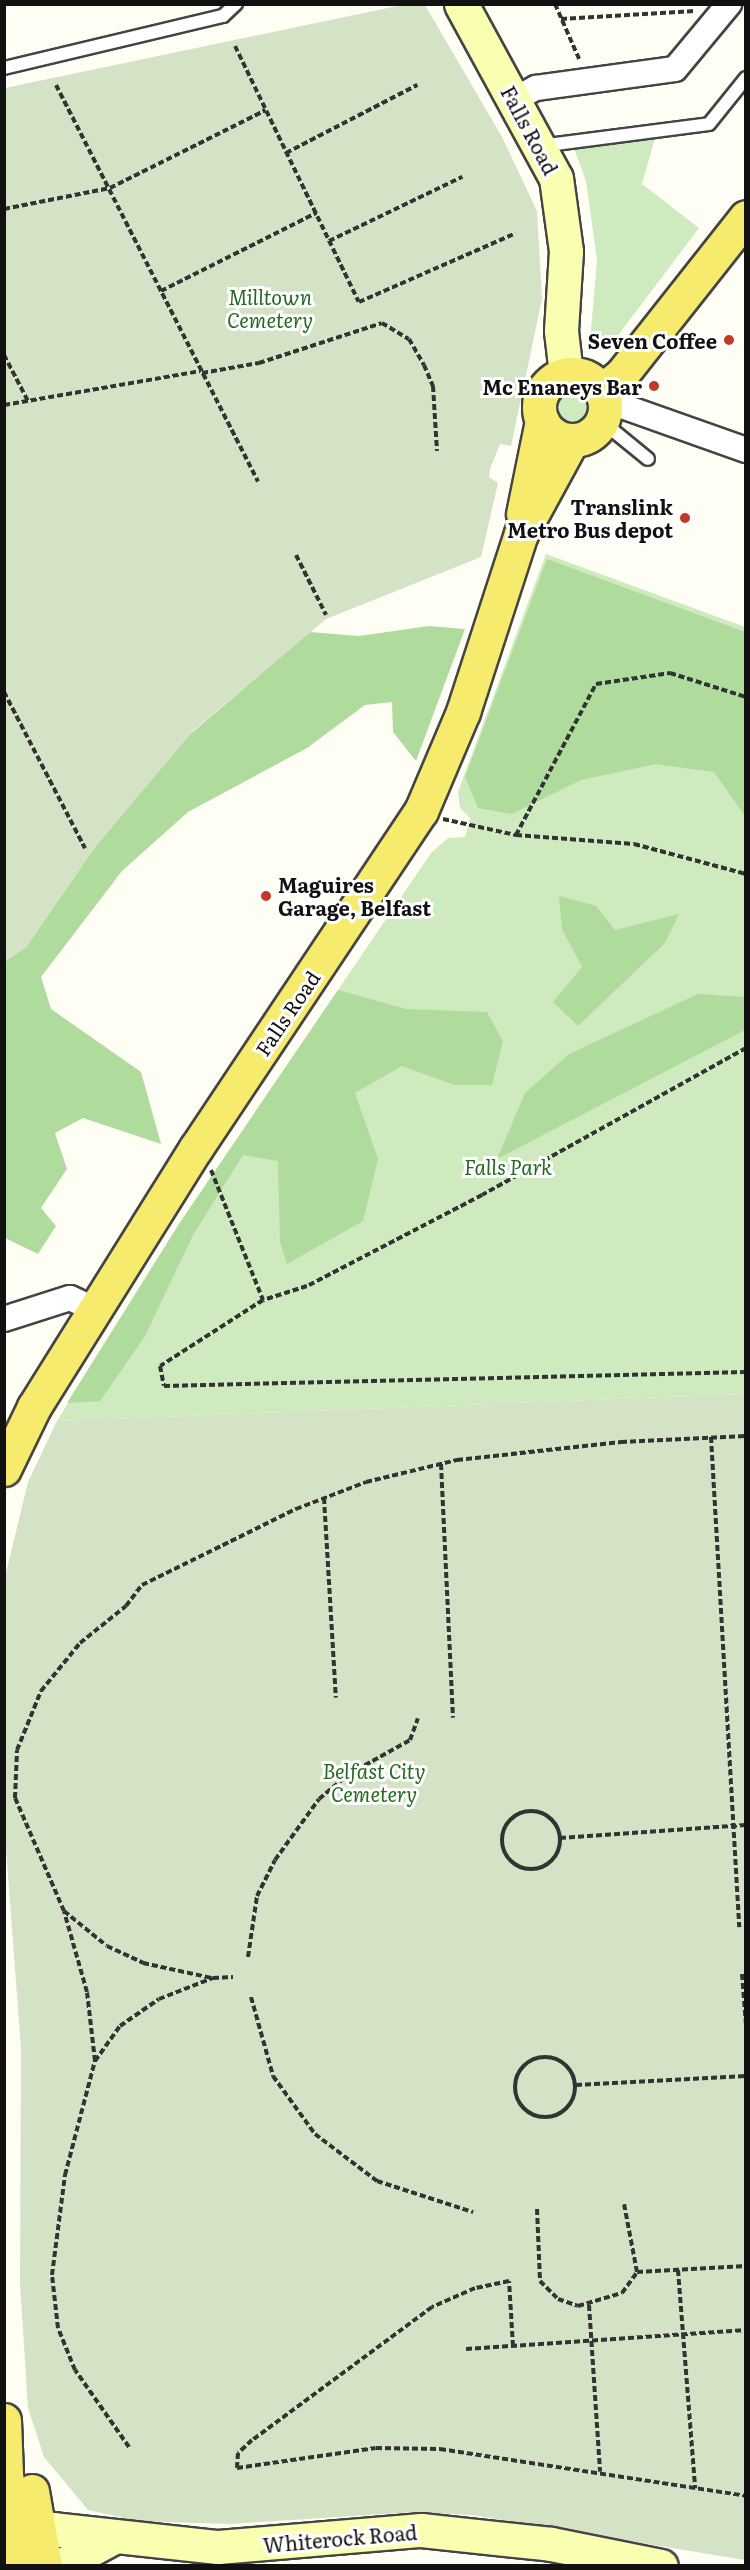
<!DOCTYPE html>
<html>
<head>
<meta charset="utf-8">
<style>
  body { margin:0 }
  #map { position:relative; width:750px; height:2570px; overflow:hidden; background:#fffef5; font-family:Literata,serif }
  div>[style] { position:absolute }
  .green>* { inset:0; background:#ceeabe }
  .round { border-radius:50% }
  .forest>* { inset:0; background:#afdb9d }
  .cemetery>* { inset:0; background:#d4e2c5 }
  .path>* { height:4px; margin-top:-2px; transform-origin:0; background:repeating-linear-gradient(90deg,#333 0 6px,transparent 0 9px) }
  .path>.ring { margin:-2px; padding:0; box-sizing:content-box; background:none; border:4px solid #333; border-radius:50% }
  .roads { filter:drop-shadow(2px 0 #444) drop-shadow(-2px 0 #444) drop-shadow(0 2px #444) drop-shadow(0 -2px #444) }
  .lane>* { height:12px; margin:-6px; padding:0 6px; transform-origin:6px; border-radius:6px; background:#fff }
  .street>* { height:24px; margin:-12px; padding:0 12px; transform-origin:12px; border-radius:12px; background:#fff }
  .secondary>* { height:33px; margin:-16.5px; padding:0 16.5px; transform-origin:16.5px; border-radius:16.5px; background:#fafeb1 }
  .primary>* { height:33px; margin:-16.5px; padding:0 16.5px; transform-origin:16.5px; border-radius:16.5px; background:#f7eb6d }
  .primary>.ring { margin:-16.5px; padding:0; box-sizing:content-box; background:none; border:33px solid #f7eb6d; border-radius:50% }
  .dots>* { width:16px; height:16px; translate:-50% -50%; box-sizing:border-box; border:3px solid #fff; border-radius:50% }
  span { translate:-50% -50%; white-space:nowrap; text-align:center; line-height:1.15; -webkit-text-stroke:6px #fff; paint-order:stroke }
  .street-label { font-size:20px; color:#111 }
  .park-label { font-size:20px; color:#246a20; font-style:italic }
  .poi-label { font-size:20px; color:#111; font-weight:700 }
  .right { translate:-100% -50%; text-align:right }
  .left { translate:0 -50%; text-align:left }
  .frame { position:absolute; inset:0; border:6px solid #111; pointer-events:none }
</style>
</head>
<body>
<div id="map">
  <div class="green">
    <i style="clip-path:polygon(655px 138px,642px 184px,699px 228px,610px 346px,597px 350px,590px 341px,597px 260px,586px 181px,573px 146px)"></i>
    <i class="round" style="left:550px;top:390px;width:38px;height:38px"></i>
    <i style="clip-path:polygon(546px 554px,745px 627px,745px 1394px,57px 1421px,179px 1224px,431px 853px,448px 838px,465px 837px,470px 818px,460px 808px,458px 792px)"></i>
  </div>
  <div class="forest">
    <i style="clip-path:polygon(547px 559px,745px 632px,745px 816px,714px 772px,656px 764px,581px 780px,512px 814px,478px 808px,465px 777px)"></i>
    <i style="clip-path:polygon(429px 626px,465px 629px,416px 761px,393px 732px,392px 702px,365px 705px,307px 748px,188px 812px,122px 871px,41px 977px,51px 1009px,141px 1072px,161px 1144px,83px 1118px,55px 1133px,67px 1169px,41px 1208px,56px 1226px,38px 1254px,5px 1238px,4px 962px,26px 947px,95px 847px,188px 736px,310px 632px,359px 636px)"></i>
    <i style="clip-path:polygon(559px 896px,596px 906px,615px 930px,679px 914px,665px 943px,578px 1026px,553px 1002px,582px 967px,562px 929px)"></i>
    <i style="clip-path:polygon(338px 990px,406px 1009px,487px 1012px,503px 1041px,492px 1085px,454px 1085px,402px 1066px,355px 1093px,378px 1159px,363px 1221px,287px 1264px,280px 1242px,278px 1161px,243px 1155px,193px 1235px,145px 1336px,100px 1401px,67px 1403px,179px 1224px)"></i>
    <i style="clip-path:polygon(698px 994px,745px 997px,745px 1030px,497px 1159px,525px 1093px,569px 1054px)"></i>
  </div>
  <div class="cemetery">
    <i style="clip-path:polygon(402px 5px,425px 5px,502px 137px,537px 211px,542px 299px,511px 446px,500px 444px,490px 469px,489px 477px,498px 483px,481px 557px,326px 619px,194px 730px,95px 847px,26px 947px,5px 961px,5px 88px)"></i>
    <i style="clip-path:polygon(745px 1394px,745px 2560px,472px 2515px,414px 2512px,229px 2524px,138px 2521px,88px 2510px,44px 2457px,28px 2408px,20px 2283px,21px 2049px,4px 1822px,5px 1577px,28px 1482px,57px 1421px)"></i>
  </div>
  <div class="path">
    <i style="left:555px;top:4px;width:62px;rotate:66.3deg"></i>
    <i style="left:561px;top:19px;width:134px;rotate:-3.4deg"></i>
    <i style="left:235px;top:46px;width:284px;rotate:64.2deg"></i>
    <i style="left:359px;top:302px;width:171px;rotate:-23.7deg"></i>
    <i style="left:56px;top:85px;width:445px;rotate:63deg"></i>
    <i style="left:286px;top:153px;width:148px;rotate:-27.4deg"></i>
    <i style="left:4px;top:209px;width:108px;rotate:-11.2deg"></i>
    <i style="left:110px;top:188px;width:174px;rotate:-26.6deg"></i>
    <i style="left:329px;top:241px;width:148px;rotate:-25.7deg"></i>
    <i style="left:161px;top:291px;width:174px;rotate:-26.7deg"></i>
    <i style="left:4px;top:355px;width:54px;rotate:62.5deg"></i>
    <i style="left:202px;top:373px;width:58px;rotate:-10deg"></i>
    <i style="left:259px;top:363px;width:129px;rotate:-18deg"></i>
    <i style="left:382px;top:323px;width:31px;rotate:31deg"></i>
    <i style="left:409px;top:339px;width:30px;rotate:60deg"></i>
    <i style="left:424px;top:365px;width:23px;rotate:67deg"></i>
    <i style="left:433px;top:386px;width:65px;rotate:86.5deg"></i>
    <i style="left:4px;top:405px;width:199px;rotate:-9.8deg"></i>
    <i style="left:296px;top:555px;width:67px;rotate:63.4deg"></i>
    <i style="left:4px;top:692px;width:176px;rotate:62.6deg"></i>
    <i style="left:443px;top:819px;width:75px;rotate:12.4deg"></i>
    <i style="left:516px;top:835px;width:118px;rotate:4.4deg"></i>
    <i style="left:634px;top:844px;width:116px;rotate:15deg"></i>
    <i style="left:516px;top:835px;width:171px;rotate:-62.1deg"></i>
    <i style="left:596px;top:684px;width:75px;rotate:-8.5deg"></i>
    <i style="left:670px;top:673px;width:80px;rotate:17.5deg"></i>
    <i style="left:746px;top:1048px;width:302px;rotate:150.9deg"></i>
    <i style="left:482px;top:1195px;width:197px;rotate:152.5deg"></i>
    <i style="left:307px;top:1286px;width:46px;rotate:162.3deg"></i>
    <i style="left:263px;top:1300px;width:122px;rotate:147.3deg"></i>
    <i style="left:160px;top:1366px;width:20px;rotate:79deg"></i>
    <i style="left:164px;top:1386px;width:582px;rotate:-1.38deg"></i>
    <i style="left:211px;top:1170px;width:140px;rotate:68.2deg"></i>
    <i style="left:711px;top:1437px;width:491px;rotate:86.7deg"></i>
    <i style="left:441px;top:1464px;width:254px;rotate:87.3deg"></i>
    <i style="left:324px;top:1498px;width:200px;rotate:86.6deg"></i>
    <i class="ring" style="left:502px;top:1811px;width:54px;height:54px"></i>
    <i style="left:560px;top:1838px;width:186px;rotate:-4deg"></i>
    <i style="left:64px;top:1911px;width:55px;rotate:39.1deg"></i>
    <i style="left:107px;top:1946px;width:40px;rotate:25deg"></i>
    <i style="left:143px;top:1963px;width:71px;rotate:12.3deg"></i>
    <i style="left:248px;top:1957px;width:62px;rotate:-81.6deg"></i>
    <i style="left:257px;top:1896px;width:40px;rotate:-63.4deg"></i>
    <i style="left:275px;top:1860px;width:75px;rotate:-54.2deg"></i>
    <i style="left:319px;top:1799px;width:39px;rotate:-40deg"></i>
    <i style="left:349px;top:1774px;width:70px;rotate:-29.1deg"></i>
    <i style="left:410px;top:1740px;width:23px;rotate:-70deg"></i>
    <i style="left:742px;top:1974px;width:51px;rotate:85.5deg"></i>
    <i style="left:251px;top:1997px;width:82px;rotate:74.4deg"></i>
    <i style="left:273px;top:2076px;width:72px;rotate:54.1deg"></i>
    <i style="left:315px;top:2134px;width:78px;rotate:37.2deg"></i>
    <i style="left:377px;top:2181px;width:101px;rotate:17.9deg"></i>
    <i class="ring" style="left:515px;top:2057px;width:56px;height:56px"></i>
    <i style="left:95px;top:2061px;width:43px;rotate:-54.5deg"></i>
    <i style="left:120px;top:2026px;width:47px;rotate:-34.7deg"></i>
    <i style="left:159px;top:1999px;width:58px;rotate:-21.3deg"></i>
    <i style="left:213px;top:1978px;width:20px;rotate:-3deg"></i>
    <i style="left:576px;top:2085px;width:170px;rotate:-3deg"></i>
    <i style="left:537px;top:2209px;width:72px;rotate:87.6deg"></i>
    <i style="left:540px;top:2281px;width:25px;rotate:45deg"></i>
    <i style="left:558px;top:2299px;width:21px;rotate:19deg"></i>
    <i style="left:578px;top:2306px;width:46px;rotate:-16.5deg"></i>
    <i style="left:622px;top:2293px;width:26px;rotate:-54deg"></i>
    <i style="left:637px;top:2272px;width:69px;rotate:-100.8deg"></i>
    <i style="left:678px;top:2270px;width:219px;rotate:85.5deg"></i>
    <i style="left:637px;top:2272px;width:109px;rotate:-3.2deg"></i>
    <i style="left:589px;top:2305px;width:167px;rotate:86.2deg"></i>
    <i style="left:513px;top:2346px;width:65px;rotate:-93.5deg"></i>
    <i style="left:509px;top:2281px;width:35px;rotate:168deg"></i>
    <i style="left:475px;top:2288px;width:47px;rotate:156.2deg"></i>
    <i style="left:432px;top:2307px;width:224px;rotate:143.5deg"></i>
    <i style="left:252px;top:2440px;width:19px;rotate:137deg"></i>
    <i style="left:238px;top:2453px;width:15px;rotate:94deg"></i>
    <i style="left:237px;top:2468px;width:140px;rotate:-8.2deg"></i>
    <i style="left:376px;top:2448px;width:64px;rotate:0.9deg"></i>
    <i style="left:440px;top:2449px;width:310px;rotate:8.7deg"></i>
    <i style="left:466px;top:2349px;width:281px;rotate:-3.9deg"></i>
    <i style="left:129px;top:2447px;width:94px;rotate:-125deg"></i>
    <i style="left:75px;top:2370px;width:45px;rotate:-112deg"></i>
    <i style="left:58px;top:2328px;width:53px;rotate:-96.5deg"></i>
    <i style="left:52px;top:2275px;width:101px;rotate:-82.6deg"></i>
    <i style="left:65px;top:2175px;width:118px;rotate:-75.3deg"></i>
    <i style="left:95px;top:2061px;width:69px;rotate:-96.6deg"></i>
    <i style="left:87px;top:1992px;width:84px;rotate:-105.9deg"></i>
    <i style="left:64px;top:1911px;width:123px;rotate:-113.4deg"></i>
    <i style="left:15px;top:1798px;width:48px;rotate:-87.6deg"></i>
    <i style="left:17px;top:1750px;width:64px;rotate:-67.9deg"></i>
    <i style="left:41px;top:1691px;width:62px;rotate:-50.9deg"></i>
    <i style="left:80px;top:1643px;width:59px;rotate:-38.8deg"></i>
    <i style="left:126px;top:1606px;width:26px;rotate:-53deg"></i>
    <i style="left:142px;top:1585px;width:172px;rotate:-26.3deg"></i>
    <i style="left:296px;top:1509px;width:75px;rotate:-21.1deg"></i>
    <i style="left:366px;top:1482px;width:94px;rotate:-13.6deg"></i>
    <i style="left:457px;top:1460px;width:165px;rotate:-6.3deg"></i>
    <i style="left:621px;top:1442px;width:125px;rotate:-2.7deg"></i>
  </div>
  <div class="roads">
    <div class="lane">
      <i style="left:4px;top:68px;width:225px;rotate:-13.4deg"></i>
      <i style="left:223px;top:16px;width:18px;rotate:-43deg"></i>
      <i style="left:540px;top:146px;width:170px;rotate:-7.4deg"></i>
      <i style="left:709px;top:124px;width:59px;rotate:-51.2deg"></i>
      <i style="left:599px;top:419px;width:63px;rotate:39.2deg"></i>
    </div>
    <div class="street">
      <i style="left:515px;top:99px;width:24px;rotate:-28deg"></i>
      <i style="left:536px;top:88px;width:140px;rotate:-7.8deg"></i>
      <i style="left:675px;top:69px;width:85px;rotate:-50.3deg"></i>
      <i style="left:605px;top:400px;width:150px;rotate:19.5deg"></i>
      <i style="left:4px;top:1319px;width:69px;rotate:-17.7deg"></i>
      <i style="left:70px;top:1298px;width:26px;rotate:25deg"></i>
    </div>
    <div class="secondary">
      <i style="left:461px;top:4px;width:198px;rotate:61.4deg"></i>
      <i style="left:556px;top:178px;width:74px;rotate:82.2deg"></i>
      <i style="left:566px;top:251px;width:80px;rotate:93.6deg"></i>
      <i style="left:561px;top:331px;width:43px;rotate:83.4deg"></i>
      <i style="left:17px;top:2533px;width:35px;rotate:-7deg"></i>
      <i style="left:52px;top:2529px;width:167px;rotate:6.2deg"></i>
      <i style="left:218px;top:2547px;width:204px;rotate:-4.8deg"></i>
      <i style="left:421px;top:2530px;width:131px;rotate:6.1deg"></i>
      <i style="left:551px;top:2544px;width:112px;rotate:11.3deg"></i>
      <i style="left:60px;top:2566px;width:59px;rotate:-28.3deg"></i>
    </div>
    <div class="primary">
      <i class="ring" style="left:539px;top:374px;width:33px;height:33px"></i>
      <i style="left:603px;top:390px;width:25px;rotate:-40deg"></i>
      <i style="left:622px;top:374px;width:200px;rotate:-51.7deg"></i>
      <i style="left:523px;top:514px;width:95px;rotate:-78.5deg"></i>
      <i style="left:4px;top:1469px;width:69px;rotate:-64.2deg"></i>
      <i style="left:34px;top:1407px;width:305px;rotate:-58deg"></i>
      <i style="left:196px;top:1148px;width:405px;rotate:-56.3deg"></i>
      <i style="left:421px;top:811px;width:108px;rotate:-67deg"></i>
      <i style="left:463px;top:712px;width:187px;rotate:-72deg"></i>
      <i style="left:521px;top:534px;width:102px;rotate:-61.4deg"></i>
      <i style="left:4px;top:2420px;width:55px;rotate:87.9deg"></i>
      <i style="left:6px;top:2475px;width:92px;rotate:80deg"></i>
      <i style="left:32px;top:2491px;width:76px;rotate:80.2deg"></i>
    </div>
  </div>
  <div class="dots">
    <i style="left:729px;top:340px;background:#c13a29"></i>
    <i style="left:654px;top:386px;background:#c13a29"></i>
    <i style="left:685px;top:518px;background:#c13a29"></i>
    <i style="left:266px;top:896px;background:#c13a29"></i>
  </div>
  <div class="street-label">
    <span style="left:530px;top:130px;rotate:62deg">Falls Road</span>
    <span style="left:287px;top:1013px;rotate:-56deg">Falls Road</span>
    <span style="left:340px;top:2538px;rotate:-5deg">Whiterock Road</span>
  </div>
  <div class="park-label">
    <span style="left:270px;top:308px">Milltown<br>Cemetery</span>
    <span style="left:508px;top:1166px">Falls Park</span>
    <span style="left:374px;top:1782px">Belfast City<br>Cemetery</span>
  </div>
  <div class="poi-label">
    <span class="right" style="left:717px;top:340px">Seven Coffee</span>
    <span class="right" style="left:642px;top:386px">Mc Enaneys Bar</span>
    <span class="right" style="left:673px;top:518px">Translink<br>Metro Bus depot</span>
    <span class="left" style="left:278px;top:896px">Maguires<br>Garage, Belfast</span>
  </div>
  <div class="frame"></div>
</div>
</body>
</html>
